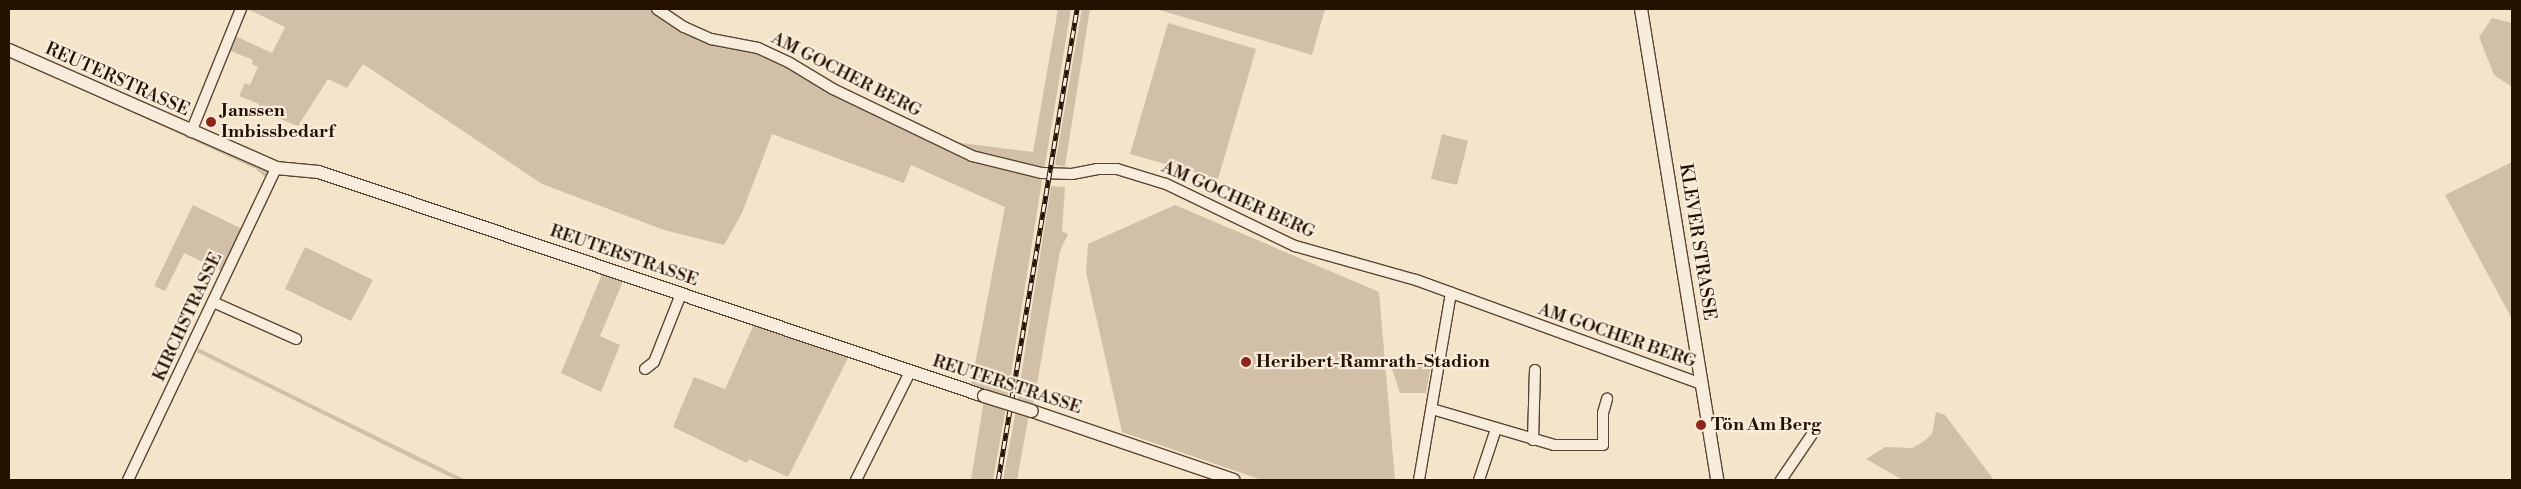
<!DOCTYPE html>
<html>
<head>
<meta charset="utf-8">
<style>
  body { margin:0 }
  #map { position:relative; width:2521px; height:489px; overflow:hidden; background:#f4e4c9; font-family:"Libre Bodoni",serif }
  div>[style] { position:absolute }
  .green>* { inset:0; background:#d1c0a7 }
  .roads { filter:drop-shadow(1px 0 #584632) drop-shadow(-1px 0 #584632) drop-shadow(0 1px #584632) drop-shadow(0 -1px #584632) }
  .minor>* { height:10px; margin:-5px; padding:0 5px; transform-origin:5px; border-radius:5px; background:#f8eddc }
  .tertiary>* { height:12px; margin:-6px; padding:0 6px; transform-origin:6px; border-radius:6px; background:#f8eddc }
  .rail>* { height:4.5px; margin-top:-2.25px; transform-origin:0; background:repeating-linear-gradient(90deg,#f8eddc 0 8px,#241100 0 16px); box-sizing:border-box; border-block:1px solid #241100 }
  .bridges { filter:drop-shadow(1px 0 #584632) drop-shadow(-1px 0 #584632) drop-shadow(0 1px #584632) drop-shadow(0 -1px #584632) }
  .tertiary-bridge>* { height:12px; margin:-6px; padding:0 6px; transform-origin:6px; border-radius:6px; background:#f8eddc }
  .dots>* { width:14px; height:14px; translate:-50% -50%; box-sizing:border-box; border:2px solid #f8eddc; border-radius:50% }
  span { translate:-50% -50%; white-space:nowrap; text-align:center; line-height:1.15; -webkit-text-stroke:4.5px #f8eddc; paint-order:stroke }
  .street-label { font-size:18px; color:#241100 }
  .poi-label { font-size:18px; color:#241100; font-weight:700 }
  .left { translate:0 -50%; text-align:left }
  .frame { position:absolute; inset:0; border:10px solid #241100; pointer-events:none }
</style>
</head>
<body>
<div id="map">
  <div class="green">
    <i style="clip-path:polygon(247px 9px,654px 9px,684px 29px,757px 50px,979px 161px,1043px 175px,1007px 398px,971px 385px,1005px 207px,911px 165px,904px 183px,772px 134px,742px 213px,724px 245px,664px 230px,542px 184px,363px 64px,347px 88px,328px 79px,298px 126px,258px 110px,259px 104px,239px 96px,245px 83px,250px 85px,258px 67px,252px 64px,253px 60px,228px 50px,233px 35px,272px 53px,285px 27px)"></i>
    <i style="clip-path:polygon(1058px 9px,1071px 9px,1044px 171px,980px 157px,953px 142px,1033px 152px)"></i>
    <i style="clip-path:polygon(1082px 9px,1090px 9px,1065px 166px,1055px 165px)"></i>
    <i style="clip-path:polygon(1156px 9px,1325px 9px,1312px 55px)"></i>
    <i style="clip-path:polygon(2492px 18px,2512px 23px,2512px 87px,2494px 75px,2479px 37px)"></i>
    <i style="clip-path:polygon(1168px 23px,1256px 49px,1218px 179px,1130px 154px)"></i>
    <i style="clip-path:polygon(9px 56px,269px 171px,266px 178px,256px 169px)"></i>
    <i style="clip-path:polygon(1442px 134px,1468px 141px,1457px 185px,1431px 179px)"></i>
    <i style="clip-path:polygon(2512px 162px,2512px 319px,2445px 195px)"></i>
    <i style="clip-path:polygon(1051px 186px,1065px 187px,1062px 231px,1068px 234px,1060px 251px,1033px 407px,1017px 402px)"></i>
    <i style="clip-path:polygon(193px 205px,242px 229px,222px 271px,184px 253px,165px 291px,154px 286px)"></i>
    <i style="clip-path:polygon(1175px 205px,1379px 292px,1395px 480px,1262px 480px,1122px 432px,1086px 272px,1088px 244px)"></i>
    <i style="clip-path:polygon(305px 247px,373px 280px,351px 321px,285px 289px)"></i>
    <i style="clip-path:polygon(603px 272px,624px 279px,600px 336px,620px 345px,601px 392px,561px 373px)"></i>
    <i style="clip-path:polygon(755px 322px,850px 354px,788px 477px,749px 459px,747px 463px,673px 427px,694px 377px,725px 389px)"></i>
    <i style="clip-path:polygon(198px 348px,309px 403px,466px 480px,457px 480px,415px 460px,197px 352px)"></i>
    <i style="clip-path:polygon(1405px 359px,1432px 361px,1426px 393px,1400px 393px,1391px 366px)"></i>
    <i style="clip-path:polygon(984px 400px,1006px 407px,993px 480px,971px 480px)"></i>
    <i style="clip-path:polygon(1016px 410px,1029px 414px,1017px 480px,1003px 480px)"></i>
    <i style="clip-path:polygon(1936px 412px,1945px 415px,1994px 480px,1903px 480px,1866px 459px,1885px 447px,1912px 448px,1923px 442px,1932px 434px)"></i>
  </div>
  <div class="roads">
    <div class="minor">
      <i style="left:657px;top:9px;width:32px;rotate:34deg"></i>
      <i style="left:684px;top:27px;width:30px;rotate:24deg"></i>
      <i style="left:711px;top:39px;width:48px;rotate:10.8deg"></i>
      <i style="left:758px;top:48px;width:35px;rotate:25deg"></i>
      <i style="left:790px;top:63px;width:50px;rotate:31.2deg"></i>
      <i style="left:833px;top:89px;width:154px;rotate:25.7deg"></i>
      <i style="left:972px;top:156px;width:72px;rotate:13.7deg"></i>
      <i style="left:1042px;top:173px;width:30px;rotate:2deg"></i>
      <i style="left:1072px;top:174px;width:25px;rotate:-11deg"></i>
      <i style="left:1097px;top:169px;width:20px"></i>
      <i style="left:1117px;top:169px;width:51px;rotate:17deg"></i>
      <i style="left:1166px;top:184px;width:143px;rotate:25.7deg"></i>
      <i style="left:1295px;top:246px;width:126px;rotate:15.7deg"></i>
      <i style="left:1416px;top:280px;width:304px;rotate:20deg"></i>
      <i style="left:191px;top:132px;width:133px;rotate:-67.9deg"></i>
      <i style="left:213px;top:302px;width:91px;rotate:24deg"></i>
      <i style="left:645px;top:369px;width:11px;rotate:-38deg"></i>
      <i style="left:654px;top:362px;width:73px;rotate:-68.3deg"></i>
      <i style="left:1432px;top:409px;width:127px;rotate:16.4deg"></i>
      <i style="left:1554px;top:445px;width:49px"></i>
      <i style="left:1603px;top:445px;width:32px;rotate:-90deg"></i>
      <i style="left:1603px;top:413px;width:15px;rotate:-74deg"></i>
      <i style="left:1533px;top:440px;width:70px;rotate:-88.4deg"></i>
      <i style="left:128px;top:480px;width:345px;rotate:-64.6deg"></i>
      <i style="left:856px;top:480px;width:121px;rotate:-63.4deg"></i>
      <i style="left:1419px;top:480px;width:190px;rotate:-80.3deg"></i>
      <i style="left:1479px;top:480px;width:54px;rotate:-71.6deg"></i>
      <i style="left:1781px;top:480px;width:60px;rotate:-55.8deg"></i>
    </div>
    <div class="tertiary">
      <i style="left:1641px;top:9px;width:477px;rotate:80.8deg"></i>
      <i style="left:9px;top:50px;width:292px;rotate:23.8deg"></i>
      <i style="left:276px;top:168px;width:43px;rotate:5.3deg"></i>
      <i style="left:319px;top:172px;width:702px;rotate:18.62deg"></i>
      <i style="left:1032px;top:411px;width:213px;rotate:18.9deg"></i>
    </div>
  </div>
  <div class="rail">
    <i style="left:998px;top:480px;width:478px;rotate:-80.5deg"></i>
  </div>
  <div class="bridges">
    <div class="tertiary-bridge">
      <i style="left:984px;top:396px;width:50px;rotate:17.4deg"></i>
    </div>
  </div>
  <div class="dots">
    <i style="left:211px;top:122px;background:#8f2418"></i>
    <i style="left:1246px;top:362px;background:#8f2418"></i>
    <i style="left:1701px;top:425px;background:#8f2418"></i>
  </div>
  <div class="street-label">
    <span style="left:846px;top:75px;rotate:27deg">AM GOCHER BERG</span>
    <span style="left:117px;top:80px;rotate:24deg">REUTERSTRASSE</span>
    <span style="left:1238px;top:200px;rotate:24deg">AM GOCHER BERG</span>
    <span style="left:1697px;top:242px;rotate:81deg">KLEVER STRASSE</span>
    <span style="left:624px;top:256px;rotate:19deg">REUTERSTRASSE</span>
    <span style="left:188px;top:317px;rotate:-65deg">KIRCHSTRASSE</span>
    <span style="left:1617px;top:336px;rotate:19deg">AM GOCHER BERG</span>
    <span style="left:1007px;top:385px;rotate:18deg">REUTERSTRASSE</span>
  </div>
  <div class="poi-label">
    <span class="left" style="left:221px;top:122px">Janssen<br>Imbissbedarf</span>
    <span class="left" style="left:1256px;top:362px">Heribert-Ramrath-Stadion</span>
    <span class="left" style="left:1711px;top:425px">Tön Am Berg</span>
  </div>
  <div class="frame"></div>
</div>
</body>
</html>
